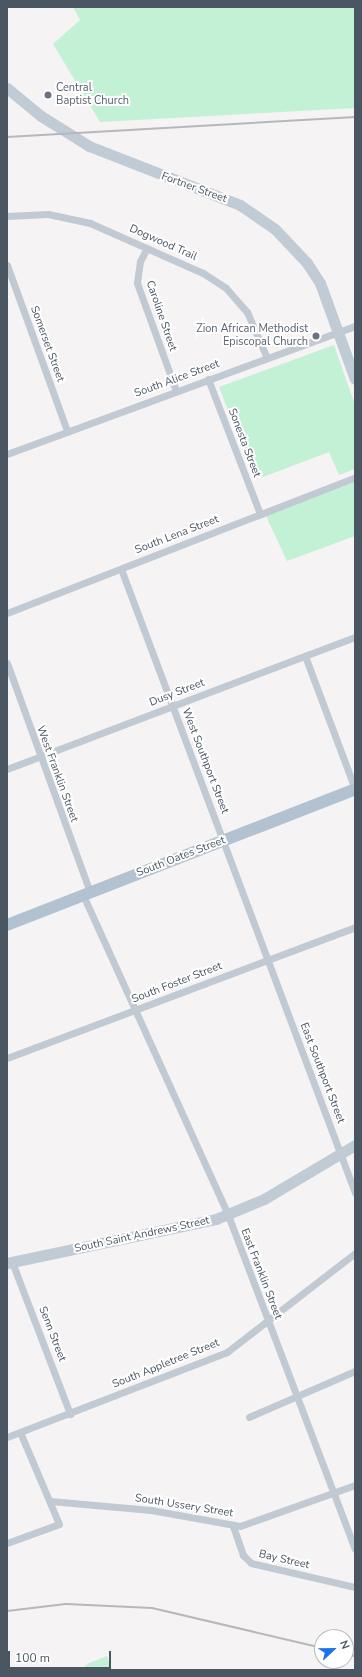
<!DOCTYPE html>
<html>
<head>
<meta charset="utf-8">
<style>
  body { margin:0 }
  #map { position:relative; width:362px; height:1677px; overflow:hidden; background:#f5f3f3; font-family:"Nunito Sans",sans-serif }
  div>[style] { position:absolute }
  .green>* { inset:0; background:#c3f1d5 }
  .street>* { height:7px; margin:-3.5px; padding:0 3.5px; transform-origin:3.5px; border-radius:3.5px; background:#c1cad2 }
  .secondary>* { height:11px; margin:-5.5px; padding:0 5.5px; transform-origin:5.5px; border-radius:5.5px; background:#c1cbd6 }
  .primary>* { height:12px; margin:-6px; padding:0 6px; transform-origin:6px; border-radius:6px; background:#b3c2d1 }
  .rail>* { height:2px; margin:-1px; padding:0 1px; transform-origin:1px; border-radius:1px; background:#b5b8bd }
  .dots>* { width:11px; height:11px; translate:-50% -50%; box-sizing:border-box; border:2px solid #fff; border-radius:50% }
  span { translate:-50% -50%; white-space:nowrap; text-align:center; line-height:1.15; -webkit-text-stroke:4px #fff; paint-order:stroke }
  .worship-label { font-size:11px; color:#5b616d }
  .left { translate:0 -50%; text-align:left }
  .right { translate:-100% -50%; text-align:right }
  .street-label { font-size:11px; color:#4a5661 }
  .frame { position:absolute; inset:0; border:8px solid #4a5661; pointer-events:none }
  .north { position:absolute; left:314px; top:1629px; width:40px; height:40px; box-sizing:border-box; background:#fff; border:1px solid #b7bbc0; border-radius:50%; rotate:68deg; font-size:11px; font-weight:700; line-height:16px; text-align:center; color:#4a5661 }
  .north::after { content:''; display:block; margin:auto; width:14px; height:18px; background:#1a73e8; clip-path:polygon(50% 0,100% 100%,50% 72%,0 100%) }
  .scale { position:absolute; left:8px; top:1651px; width:103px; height:18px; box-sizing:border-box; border:2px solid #4a5661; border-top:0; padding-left:5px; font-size:12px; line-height:14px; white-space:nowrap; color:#4a5661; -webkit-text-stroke:3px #fff; paint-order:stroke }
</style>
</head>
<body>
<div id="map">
  <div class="green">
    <i style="clip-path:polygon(73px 7px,355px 7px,355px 108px,100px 122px,53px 44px,80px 20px)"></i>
    <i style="clip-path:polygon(334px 345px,355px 405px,355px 469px,339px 475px,329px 452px,255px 480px,219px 387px)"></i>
    <i style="clip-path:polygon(355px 482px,355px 536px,287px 561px,266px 516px)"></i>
    <i style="clip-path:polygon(107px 1656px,112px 1670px,81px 1670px,89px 1663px)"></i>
  </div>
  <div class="street">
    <i style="left:7px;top:216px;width:41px;rotate:-2.8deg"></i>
    <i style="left:48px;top:214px;width:43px;rotate:12.1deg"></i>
    <i style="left:90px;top:223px;width:124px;rotate:23.9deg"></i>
    <i style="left:203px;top:273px;width:27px;rotate:33deg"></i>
    <i style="left:226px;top:288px;width:32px;rotate:49deg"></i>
    <i style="left:247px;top:312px;width:50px;rotate:66.5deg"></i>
    <i style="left:147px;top:248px;width:15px;rotate:118deg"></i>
    <i style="left:140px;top:261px;width:22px;rotate:98deg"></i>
    <i style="left:137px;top:283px;width:115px;rotate:70.1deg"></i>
    <i style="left:7px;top:265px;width:177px;rotate:70.1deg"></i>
    <i style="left:208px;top:379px;width:145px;rotate:68.9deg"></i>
    <i style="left:7px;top:454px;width:371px;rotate:-20.2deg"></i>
    <i style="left:121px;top:569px;width:666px;rotate:69.44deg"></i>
    <i style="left:7px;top:613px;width:374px;rotate:-21.3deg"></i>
    <i style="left:305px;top:656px;width:142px;rotate:69.4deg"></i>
    <i style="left:7px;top:663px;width:244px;rotate:70.1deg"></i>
    <i style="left:7px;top:769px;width:372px;rotate:-20.8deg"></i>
    <i style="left:83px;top:895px;width:351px;rotate:65.6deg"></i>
    <i style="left:228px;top:1215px;width:357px;rotate:69.2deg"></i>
    <i style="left:7px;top:1058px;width:372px;rotate:-20.6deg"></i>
    <i style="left:12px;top:1262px;width:163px;rotate:69.1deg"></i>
    <i style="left:249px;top:1417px;width:116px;rotate:-23.5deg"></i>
    <i style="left:7px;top:1437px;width:236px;rotate:-21.1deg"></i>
    <i style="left:227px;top:1352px;width:162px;rotate:-37.7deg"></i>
    <i style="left:50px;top:1501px;width:101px;rotate:5.1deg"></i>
    <i style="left:151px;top:1510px;width:90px;rotate:10.2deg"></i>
    <i style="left:240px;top:1526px;width:122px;rotate:-19.6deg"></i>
    <i style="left:233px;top:1526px;width:31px;rotate:71deg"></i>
    <i style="left:243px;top:1555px;width:11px;rotate:45deg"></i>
    <i style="left:251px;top:1563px;width:107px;rotate:13deg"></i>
    <i style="left:7px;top:1543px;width:55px;rotate:-20.1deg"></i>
    <i style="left:59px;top:1524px;width:100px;rotate:-113deg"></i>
  </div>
  <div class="secondary">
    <i style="left:7px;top:88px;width:44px;rotate:39.5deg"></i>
    <i style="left:41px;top:116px;width:57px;rotate:32deg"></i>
    <i style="left:89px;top:146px;width:162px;rotate:21.3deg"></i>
    <i style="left:240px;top:205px;width:42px;rotate:34.4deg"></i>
    <i style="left:275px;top:229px;width:47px;rotate:46.7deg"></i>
    <i style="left:307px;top:263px;width:24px;rotate:57deg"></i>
    <i style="left:320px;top:283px;width:102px;rotate:70deg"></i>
    <i style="left:7px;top:1263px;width:214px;rotate:-11.9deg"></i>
    <i style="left:216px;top:1219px;width:52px;rotate:-22.6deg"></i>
    <i style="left:264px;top:1199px;width:106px;rotate:-30.7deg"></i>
  </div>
  <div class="primary">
    <i style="left:7px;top:925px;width:374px;rotate:-21.3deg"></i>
  </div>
  <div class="rail">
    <i style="left:7px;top:137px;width:349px;rotate:-3.3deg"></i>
    <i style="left:7px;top:1611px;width:59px;rotate:-6.8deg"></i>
    <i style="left:66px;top:1604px;width:86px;rotate:2.7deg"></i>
    <i style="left:152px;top:1608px;width:175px;rotate:13.2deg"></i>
    <i style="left:346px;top:1654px;width:9px;rotate:13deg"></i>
  </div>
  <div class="dots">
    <i style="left:48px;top:95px;background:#6b7280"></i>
    <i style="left:316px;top:336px;background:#6b7280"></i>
  </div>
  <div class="worship-label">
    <span class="left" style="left:56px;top:95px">Central<br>Baptist Church</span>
    <span class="right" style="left:308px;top:336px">Zion African Methodist<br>Episcopal Church</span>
  </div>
  <div class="street-label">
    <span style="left:194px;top:188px;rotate:20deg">Fortner Street</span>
    <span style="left:163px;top:243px;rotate:24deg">Dogwood Trail</span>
    <span style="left:161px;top:316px;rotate:71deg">Caroline Street</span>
    <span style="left:47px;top:344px;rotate:70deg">Somerset Street</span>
    <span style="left:177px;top:379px;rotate:-20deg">South Alice Street</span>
    <span style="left:244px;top:443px;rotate:69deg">Sonesta Street</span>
    <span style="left:177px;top:535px;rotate:-21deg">South Lena Street</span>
    <span style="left:177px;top:693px;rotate:-21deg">Dusy Street</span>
    <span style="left:205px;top:761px;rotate:69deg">West Southport Street</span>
    <span style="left:57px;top:774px;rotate:70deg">West Franklin Street</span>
    <span style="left:181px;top:857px;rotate:-21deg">South Oates Street</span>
    <span style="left:177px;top:983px;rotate:-21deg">South Foster Street</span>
    <span style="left:322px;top:1073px;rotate:69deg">East Southport Street</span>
    <span style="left:142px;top:1235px;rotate:-12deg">South Saint Andrews Street</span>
    <span style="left:261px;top:1274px;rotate:69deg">East Franklin Street</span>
    <span style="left:52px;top:1334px;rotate:69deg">Senn Street</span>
    <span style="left:166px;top:1364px;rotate:-22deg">South Appletree Street</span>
    <span style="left:184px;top:1506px;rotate:9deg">South Ussery Street</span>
    <span style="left:284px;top:1560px;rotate:13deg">Bay Street</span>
  </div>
  <div class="frame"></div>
  <div class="north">N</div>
  <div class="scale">100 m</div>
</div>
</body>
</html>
